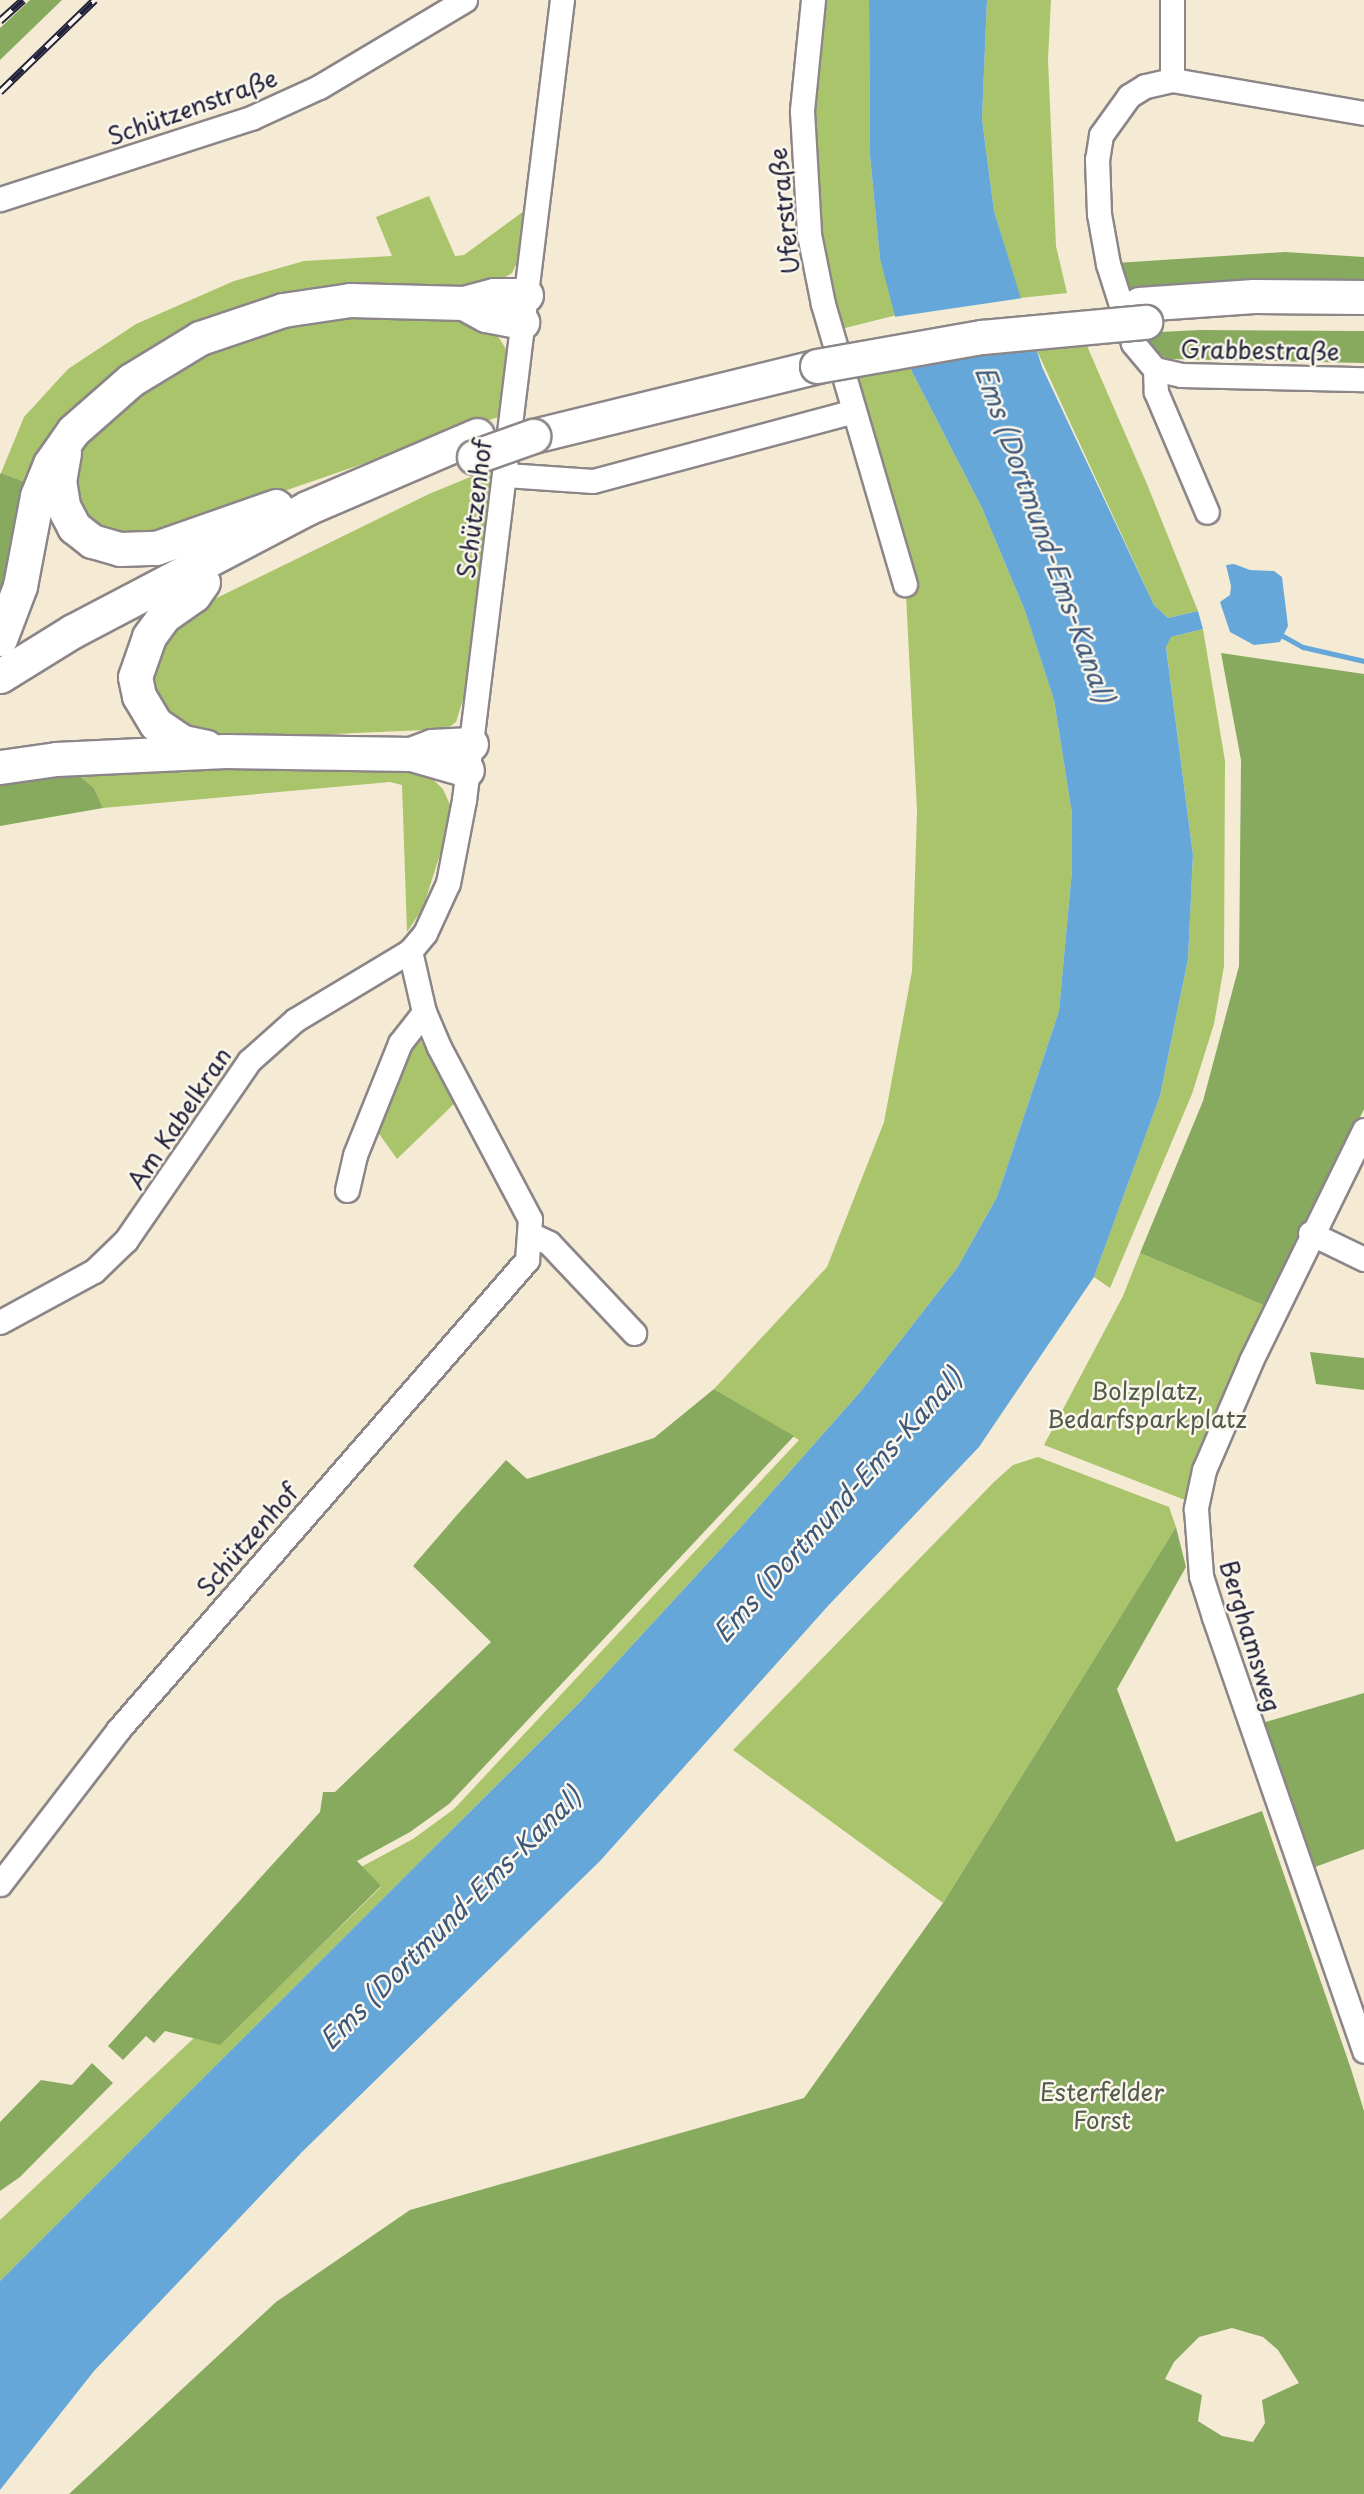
<!DOCTYPE html>
<html>
<head>
<meta charset="utf-8">
<style>
  body { margin:0 }
  #map { position:relative; width:1364px; height:2494px; overflow:hidden; background:#f5ebd5; font-family:"Playpen Sans",sans-serif }
  div>[style] { position:absolute }
  .green>* { inset:0; background:#aac46b }
  .forest>* { inset:0; background:#87aa5f }
  .water>* { inset:0; background:#65a7d9 }
  .pier>* { inset:0; background:#f5ebd5 }
  .stream>* { height:5px; margin:-2.5px; padding:0 2.5px; transform-origin:2.5px; border-radius:2.5px; background:#65a7d9 }
  .roads { filter:drop-shadow(2px 0 #8c8688) drop-shadow(-2px 0 #8c8688) drop-shadow(0 2px #8c8688) drop-shadow(0 -2px #8c8688) }
  .minor>* { height:23px; margin:-11.5px; padding:0 11.5px; transform-origin:11.5px; border-radius:11.5px; background:#fff }
  .highway>* { height:33px; margin:-16.5px; padding:0 16.5px; transform-origin:16.5px; border-radius:16.5px; background:#fff }
  .rail>* { height:8px; margin-top:-4px; transform-origin:0; background:repeating-linear-gradient(90deg,#fbf7ec 0 16px,#22223b 0 32px); box-sizing:border-box; border-block:2px solid #22223b }
  .bridges { filter:drop-shadow(2px 0 #8c8688) drop-shadow(-2px 0 #8c8688) drop-shadow(0 2px #8c8688) drop-shadow(0 -2px #8c8688) }
  .highway-bridge>* { height:33px; margin:-16.5px; padding:0 16.5px; transform-origin:16.5px; border-radius:16.5px; background:#fff }
  span { translate:-50% -50%; white-space:nowrap; text-align:center; line-height:1.15; -webkit-text-stroke:5px #fbf7ec; paint-order:stroke }
  .street-label { font-size:24px; color:#22223b }
  .park-label { font-size:24px; color:#525b4c }
  .water-label { font-size:26px; color:#3d577a; font-style:italic }
</style>
</head>
<body>
<div id="map">
  <div class="green">
    <i style="clip-path:polygon(823px 0,869px 0,870px 156px,880px 259px,897px 315px,841px 329px,818px 230px,811px 176px,813px 71px)"></i>
    <i style="clip-path:polygon(987px 0,1051px 0,1048px 59px,1056px 246px,1067px 293px,1020px 298px,994px 211px,982px 119px)"></i>
    <i style="clip-path:polygon(429px 196px,455px 256px,464px 255px,528px 208px,522px 253px,512px 273px,486px 289px,423px 288px,136px 359px,83px 399px,44px 445px,28px 483px,1px 473px,24px 417px,68px 369px,136px 324px,234px 281px,304px 261px,392px 256px,376px 217px)"></i>
    <i style="clip-path:polygon(314px 314px,470px 318px,492px 327px,506px 349px,501px 416px,157px 535px,98px 532px,73px 503px,71px 465px,91px 431px,181px 361px)"></i>
    <i style="clip-path:polygon(1084px 339px,1147px 484px,1198px 611px,1168px 618px,1154px 605px,1034px 344px)"></i>
    <i style="clip-path:polygon(907px 362px,982px 508px,1025px 611px,1054px 700px,1072px 814px,1072px 870px,1059px 1011px,997px 1197px,957px 1268px,861px 1391px,740px 1528px,580px 1702px,0 2281px,0 2220px,194px 2038px,220px 2044px,381px 1887px,361px 1867px,413px 1839px,454px 1809px,799px 1440px,714px 1389px,827px 1267px,884px 1122px,912px 971px,917px 811px,906px 595px,917px 592px,852px 370px)"></i>
    <i style="clip-path:polygon(492px 468px,465px 693px,456px 722px,447px 729px,242px 738px,196px 735px,150px 697px,147px 659px,190px 611px,429px 494px)"></i>
    <i style="clip-path:polygon(1203px 629px,1225px 761px,1224px 966px,1214px 1024px,1192px 1094px,1110px 1288px,1094px 1277px,1160px 1096px,1188px 959px,1193px 855px,1166px 646px,1171px 637px)"></i>
    <i style="clip-path:polygon(257px 764px,379px 766px,425px 772px,443px 789px,451px 807px,448px 829px,423px 908px,407px 932px,402px 785px,390px 782px,103px 808px,94px 788px,77px 774px)"></i>
    <i style="clip-path:polygon(418px 1036px,456px 1102px,397px 1159px,375px 1128px,409px 1039px)"></i>
    <i style="clip-path:polygon(1140px 1253px,1268px 1307px,1185px 1500px,1044px 1445px,1123px 1296px)"></i>
    <i style="clip-path:polygon(1038px 1457px,1169px 1507px,1176px 1527px,943px 1903px,733px 1750px,995px 1481px,1013px 1465px)"></i>
  </div>
  <div class="forest">
    <i style="clip-path:polygon(30px 0,62px 0,0 60px,0 28px)"></i>
    <i style="clip-path:polygon(1285px 252px,1364px 257px,1364px 284px,1123px 289px,1116px 263px)"></i>
    <i style="clip-path:polygon(1200px 330px,1364px 331px,1364px 363px,1169px 359px,1156px 354px,1140px 333px)"></i>
    <i style="clip-path:polygon(1px 473px,28px 483px,0 609px,0 474px)"></i>
    <i style="clip-path:polygon(1221px 653px,1364px 674px,1364px 1109px,1268px 1307px,1140px 1253px,1203px 1101px,1239px 966px,1241px 760px)"></i>
    <i style="clip-path:polygon(77px 774px,94px 788px,103px 808px,0 826px,0 777px)"></i>
    <i style="clip-path:polygon(1310px 1352px,1364px 1358px,1364px 1390px,1316px 1384px)"></i>
    <i style="clip-path:polygon(714px 1389px,794px 1436px,449px 1804px,410px 1832px,357px 1861px,381px 1886px,220px 2045px,165px 2031px,154px 2043px,146px 2036px,123px 2060px,108px 2046px,320px 1812px,323px 1792px,335px 1792px,491px 1642px,413px 1566px,457px 1515px,506px 1460px,527px 1479px,654px 1438px)"></i>
    <i style="clip-path:polygon(evenodd,1176px 1527px,1186px 1567px,1117px 1689px,1176px 1842px,1262px 1811px,1351px 2069px,1364px 2111px,1364px 2494px,69px 2494px,276px 2302px,410px 2210px,804px 2098px,943px 1903px,1176px 1527px,1232px 2328px,1263px 2337px,1278px 2350px,1299px 2383px,1262px 2400px,1265px 2423px,1253px 2442px,1222px 2436px,1198px 2421px,1202px 2395px,1165px 2379px,1174px 2362px,1199px 2337px,1232px 2328px)"></i>
    <i style="clip-path:polygon(1364px 1693px,1364px 1849px,1315px 1867px,1262px 1723px)"></i>
    <i style="clip-path:polygon(92px 2063px,113px 2083px,20px 2177px,0 2191px,0 2122px,41px 2080px,72px 2085px)"></i>
  </div>
  <div class="water">
    <i style="clip-path:polygon(869px 0,987px 0,982px 119px,994px 211px,1042px 367px,1154px 605px,1168px 618px,1198px 611px,1203px 629px,1171px 637px,1166px 647px,1193px 855px,1188px 959px,1160px 1096px,1094px 1277px,979px 1447px,827px 1607px,600px 1861px,302px 2152px,94px 2371px,0 2490px,0 2281px,580px 1702px,740px 1528px,861px 1391px,957px 1268px,997px 1197px,1059px 1011px,1072px 870px,1072px 814px,1054px 700px,1025px 611px,982px 508px,907px 362px,880px 259px,870px 156px)"></i>
    <i style="clip-path:polygon(1234px 564px,1250px 570px,1274px 571px,1282px 577px,1288px 626px,1280px 642px,1254px 645px,1230px 632px,1220px 602px,1230px 595px,1231px 586px,1226px 565px)"></i>
  </div>
  <div class="pier">
    <i style="clip-path:polygon(1023px 298px,1038px 344px,904px 363px,894px 317px)"></i>
  </div>
  <div class="stream">
    <i style="left:1281px;top:635px;width:25px;rotate:29deg"></i>
    <i style="left:1303px;top:647px;width:63px;rotate:12.9deg"></i>
  </div>
  <div class="roads">
    <div class="minor">
      <i style="left:813px;top:0;width:112px;rotate:95.7deg"></i>
      <i style="left:802px;top:111px;width:123px;rotate:86.7deg"></i>
      <i style="left:809px;top:234px;width:71px;rotate:78.7deg"></i>
      <i style="left:823px;top:304px;width:292px;rotate:73.7deg"></i>
      <i style="left:1172px;top:80px;width:80px;rotate:-90deg"></i>
      <i style="left:1364px;top:113px;width:195px;rotate:-170.2deg"></i>
      <i style="left:1172px;top:80px;width:28px;rotate:167deg"></i>
      <i style="left:1145px;top:86px;width:19px;rotate:148deg"></i>
      <i style="left:1129px;top:96px;width:48px;rotate:125.7deg"></i>
      <i style="left:1101px;top:135px;width:24px;rotate:99deg"></i>
      <i style="left:1097px;top:159px;width:55px;rotate:87.9deg"></i>
      <i style="left:1099px;top:214px;width:51px;rotate:79.8deg"></i>
      <i style="left:1108px;top:264px;width:83px;rotate:72.4deg"></i>
      <i style="left:1133px;top:343px;width:34px;rotate:50deg"></i>
      <i style="left:1155px;top:369px;width:27px;rotate:13deg"></i>
      <i style="left:1181px;top:375px;width:183px;rotate:1.3deg"></i>
      <i style="left:0;top:199px;width:264px;rotate:-17.9deg"></i>
      <i style="left:251px;top:118px;width:75px;rotate:-24.5deg"></i>
      <i style="left:319px;top:87px;width:170px;rotate:-30.8deg"></i>
      <i style="left:1155px;top:369px;width:23px;rotate:88deg"></i>
      <i style="left:1156px;top:392px;width:130px;rotate:67deg"></i>
      <i style="left:506px;top:475px;width:87px;rotate:3.9deg"></i>
      <i style="left:593px;top:481px;width:270px;rotate:-15deg"></i>
      <i style="left:1364px;top:1130px;width:257px;rotate:116.1deg"></i>
      <i style="left:1251px;top:1361px;width:119px;rotate:113.3deg"></i>
      <i style="left:1204px;top:1470px;width:40px;rotate:102deg"></i>
      <i style="left:1196px;top:1509px;width:67px;rotate:85.7deg"></i>
      <i style="left:1201px;top:1576px;width:43px;rotate:72.4deg"></i>
      <i style="left:1214px;top:1617px;width:459px;rotate:70.9deg"></i>
      <i style="left:347px;top:1190px;width:36px;rotate:-77deg"></i>
      <i style="left:355px;top:1155px;width:121px;rotate:-68.1deg"></i>
      <i style="left:400px;top:1043px;width:39px;rotate:-52deg"></i>
      <i style="left:1310px;top:1233px;width:60px;rotate:25.7deg"></i>
      <i style="left:532px;top:1235px;width:19px;rotate:25deg"></i>
      <i style="left:549px;top:1243px;width:124px;rotate:46.6deg"></i>
      <i style="left:0;top:1322px;width:107px;rotate:-28.5deg"></i>
      <i style="left:94px;top:1271px;width:45px;rotate:-44.1deg"></i>
      <i style="left:126px;top:1240px;width:217px;rotate:-55.5deg"></i>
      <i style="left:249px;top:1061px;width:62px;rotate:-41.7deg"></i>
      <i style="left:295px;top:1020px;width:134px;rotate:-31deg"></i>
      <i style="left:410px;top:951px;width:23px;rotate:-50deg"></i>
      <i style="left:425px;top:933px;width:55px;rotate:-65.3deg"></i>
      <i style="left:448px;top:883px;width:85px;rotate:-79.1deg"></i>
      <i style="left:464px;top:800px;width:806px;rotate:-83.02deg"></i>
      <i style="left:0;top:1884px;width:194px;rotate:-52.5deg"></i>
      <i style="left:118px;top:1730px;width:623px;rotate:-48.97deg"></i>
      <i style="left:527px;top:1260px;width:41px;rotate:-85.8deg"></i>
      <i style="left:530px;top:1219px;width:195px;rotate:-117.9deg"></i>
      <i style="left:439px;top:1047px;width:38px;rotate:-113deg"></i>
      <i style="left:424px;top:1012px;width:63px;rotate:-102.9deg"></i>
    </div>
    <div class="highway">
      <i style="left:464px;top:303px;width:25px;rotate:29deg"></i>
      <i style="left:486px;top:315px;width:37px;rotate:11deg"></i>
      <i style="left:1139px;top:304px;width:115px;rotate:-4deg"></i>
      <i style="left:1254px;top:296px;width:110px;rotate:0.5deg"></i>
      <i style="left:533px;top:436px;width:292px;rotate:-13.8deg"></i>
      <i style="left:64px;top:453px;width:27px;rotate:100deg"></i>
      <i style="left:59px;top:480px;width:26px;rotate:81deg"></i>
      <i style="left:63px;top:506px;width:24px;rotate:62deg"></i>
      <i style="left:74px;top:527px;width:23px;rotate:38deg"></i>
      <i style="left:92px;top:541px;width:29px;rotate:16deg"></i>
      <i style="left:120px;top:549px;width:36px;rotate:-2deg"></i>
      <i style="left:156px;top:548px;width:127px;rotate:-19.3deg"></i>
      <i style="left:203px;top:582px;width:16px;rotate:125deg"></i>
      <i style="left:194px;top:595px;width:37px;rotate:145deg"></i>
      <i style="left:164px;top:616px;width:26px;rotate:126deg"></i>
      <i style="left:149px;top:637px;width:42px;rotate:109.3deg"></i>
      <i style="left:135px;top:677px;width:19px;rotate:78deg"></i>
      <i style="left:139px;top:696px;width:33px;rotate:59deg"></i>
      <i style="left:156px;top:724px;width:32px;rotate:34deg"></i>
      <i style="left:183px;top:742px;width:24px;rotate:12deg"></i>
      <i style="left:0;top:639px;width:57px;rotate:-69.3deg"></i>
      <i style="left:20px;top:586px;width:92px;rotate:-79.3deg"></i>
      <i style="left:37px;top:496px;width:35px;rotate:-68deg"></i>
      <i style="left:50px;top:464px;width:40px;rotate:-55.1deg"></i>
      <i style="left:73px;top:431px;width:77px;rotate:-41.3deg"></i>
      <i style="left:131px;top:380px;width:81px;rotate:-31.3deg"></i>
      <i style="left:200px;top:338px;width:88px;rotate:-18.6deg"></i>
      <i style="left:283px;top:310px;width:68px;rotate:-8.5deg"></i>
      <i style="left:350px;top:300px;width:114px;rotate:1.5deg"></i>
      <i style="left:464px;top:303px;width:31px;rotate:-15deg"></i>
      <i style="left:494px;top:295px;width:32px"></i>
      <i style="left:0;top:676px;width:86px;rotate:-31.7deg"></i>
      <i style="left:73px;top:631px;width:264px;rotate:-27.7deg"></i>
      <i style="left:307px;top:508px;width:185px;rotate:-23.2deg"></i>
      <i style="left:411px;top:754px;width:22px;rotate:-21deg"></i>
      <i style="left:432px;top:746px;width:39px;rotate:-3deg"></i>
      <i style="left:0;top:767px;width:57px;rotate:-8.1deg"></i>
      <i style="left:56px;top:759px;width:169px;rotate:-2.7deg"></i>
      <i style="left:225px;top:751px;width:186px;rotate:0.9deg"></i>
      <i style="left:411px;top:754px;width:58px;rotate:15.9deg"></i>
    </div>
  </div>
  <div class="rail">
    <i style="left:0;top:21px;width:31px;rotate:-42deg"></i>
    <i style="left:0;top:92px;width:132px;rotate:-44.1deg"></i>
  </div>
  <div class="bridges">
    <div class="highway-bridge">
      <i style="left:817px;top:366px;width:168px;rotate:-10deg"></i>
      <i style="left:982px;top:337px;width:164px;rotate:-5.3deg"></i>
      <i style="left:474px;top:457px;width:63px;rotate:-19.6deg"></i>
    </div>
  </div>
  <div class="street-label">
    <span style="left:192px;top:107px;rotate:-20deg">Schützenstraße</span>
    <span style="left:784px;top:211px;rotate:-96deg">Uferstraße</span>
    <span style="left:1260px;top:350px;rotate:1deg">Grabbestraße</span>
    <span style="left:474px;top:509px;rotate:-83deg">Schützenhof</span>
    <span style="left:179px;top:1118px;rotate:-56deg">Am Kabelkran</span>
    <span style="left:247px;top:1540px;rotate:-49deg">Schützenhof</span>
    <span style="left:1251px;top:1636px;rotate:73deg">Berghamsweg</span>
  </div>
  <div class="park-label">
    <span style="left:1147px;top:1405px">Bolzplatz,<br>Bedarfsparkplatz</span>
    <span style="left:1102px;top:2106px">Esterfelder<br>Forst</span>
  </div>
  <div class="water-label">
    <span style="left:1045px;top:534px;rotate:70deg">Ems (Dortmund-Ems-Kanal)</span>
    <span style="left:837px;top:1505px;rotate:-48deg">Ems (Dortmund-Ems-Kanal)</span>
    <span style="left:450px;top:1918px;rotate:-45deg">Ems (Dortmund-Ems-Kanal)</span>
  </div>
</div>
</body>
</html>
